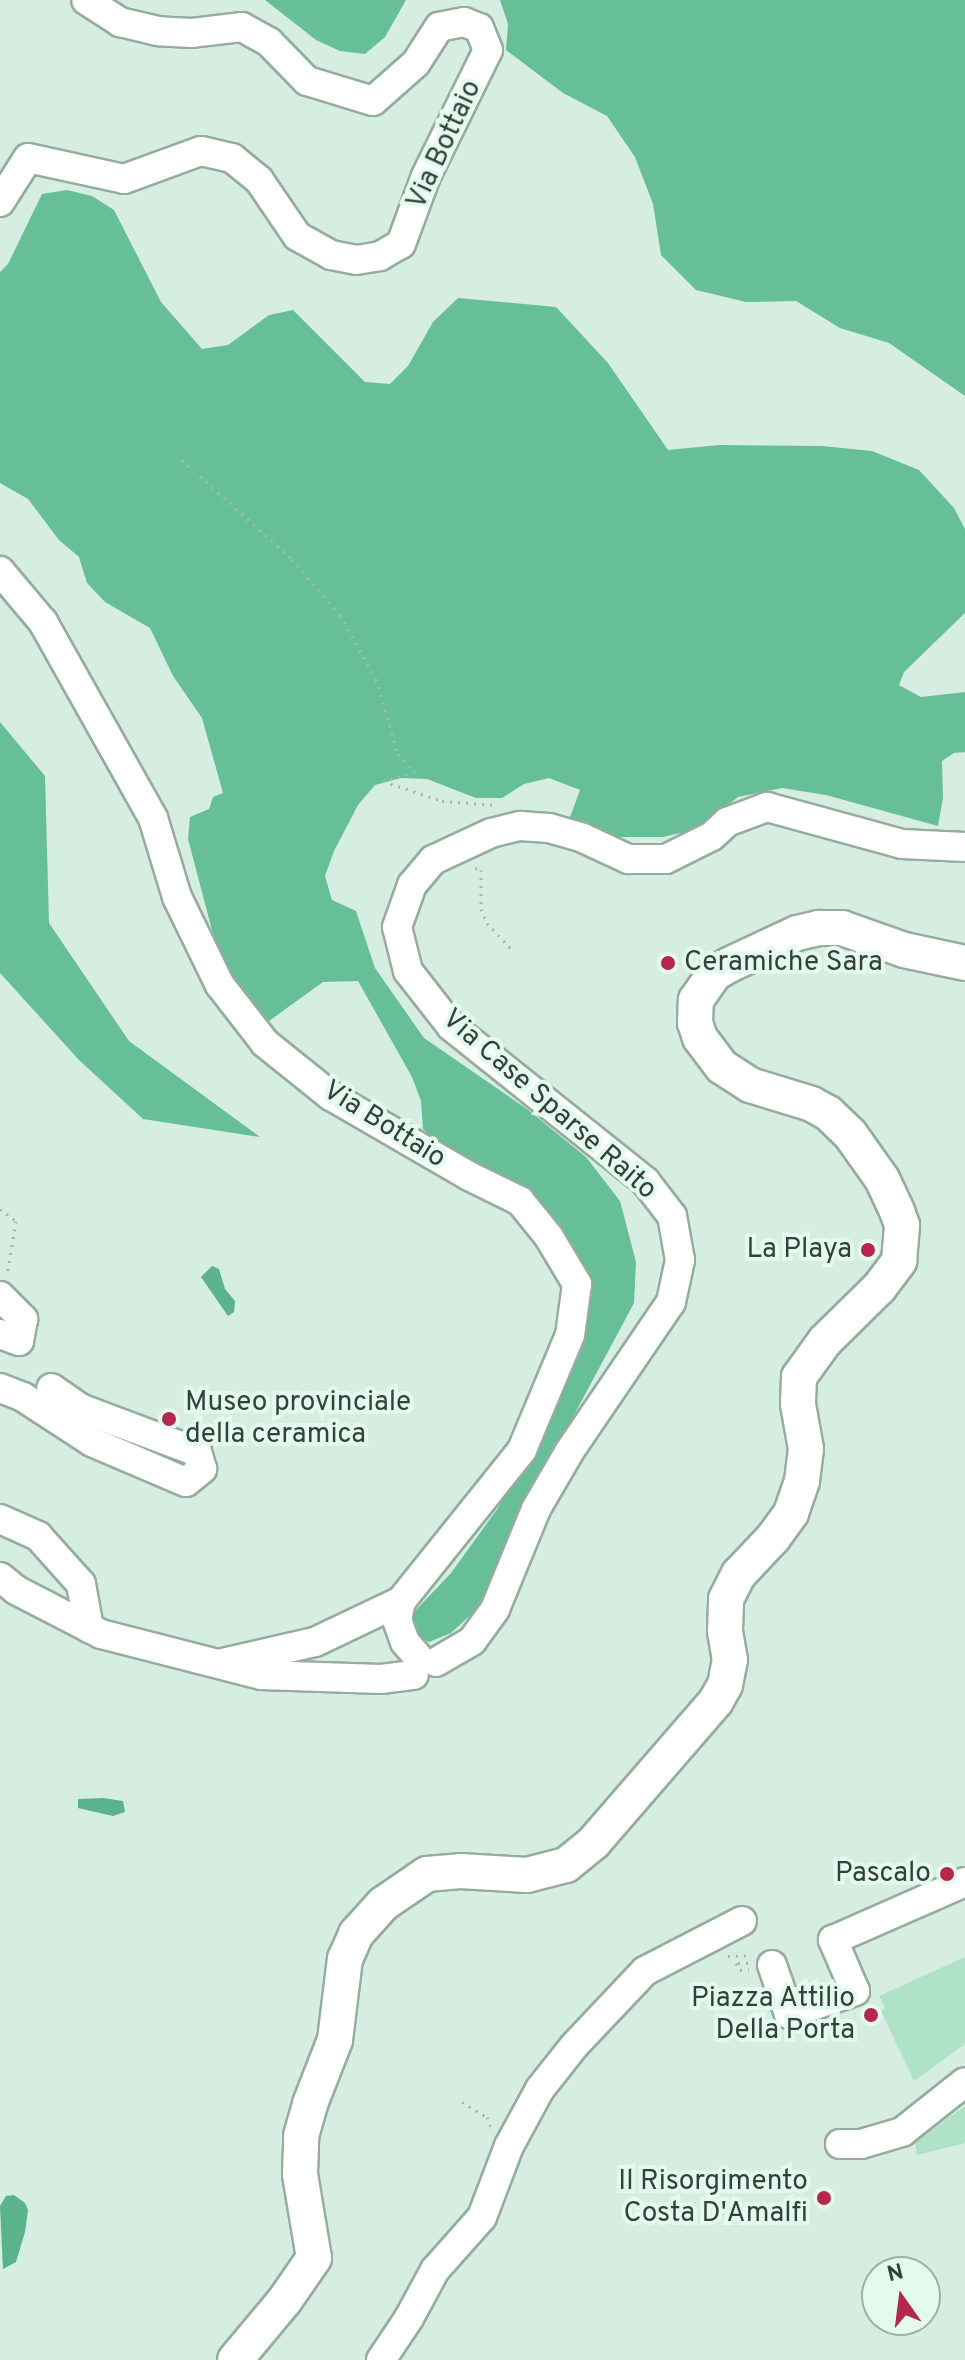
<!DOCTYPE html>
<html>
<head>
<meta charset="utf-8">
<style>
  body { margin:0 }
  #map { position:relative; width:965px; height:2360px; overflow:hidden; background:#d6eee1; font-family:Overpass,sans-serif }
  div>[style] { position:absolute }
  .green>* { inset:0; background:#afe2c7 }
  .forest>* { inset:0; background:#66bf96 }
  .water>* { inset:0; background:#5ab38a }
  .path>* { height:3px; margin-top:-1.5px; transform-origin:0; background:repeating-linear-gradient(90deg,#a5b9ae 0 2px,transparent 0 8px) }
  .roads { filter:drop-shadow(2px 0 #95ac9f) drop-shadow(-2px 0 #95ac9f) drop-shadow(0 2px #95ac9f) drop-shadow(0 -2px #95ac9f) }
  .minor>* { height:28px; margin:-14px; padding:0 14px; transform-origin:14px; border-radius:14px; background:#fff }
  .major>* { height:34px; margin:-17px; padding:0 17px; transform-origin:17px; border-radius:17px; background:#fff }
  .dots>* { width:22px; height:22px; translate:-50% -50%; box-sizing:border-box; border:4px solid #e3fbee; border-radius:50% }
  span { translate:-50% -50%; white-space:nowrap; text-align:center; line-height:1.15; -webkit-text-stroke:8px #e3fbee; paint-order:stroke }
  .street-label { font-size:28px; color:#36403a }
  .poi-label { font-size:28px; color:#36403a }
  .left { translate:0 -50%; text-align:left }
  .right { translate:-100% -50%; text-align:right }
  .north { position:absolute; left:861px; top:2256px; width:80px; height:80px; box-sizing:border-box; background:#e3fbee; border:2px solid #9eb0a6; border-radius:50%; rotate:346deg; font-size:22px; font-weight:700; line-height:32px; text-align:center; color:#36403a }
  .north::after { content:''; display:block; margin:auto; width:28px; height:36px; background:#b7274c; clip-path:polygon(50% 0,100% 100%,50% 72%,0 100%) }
</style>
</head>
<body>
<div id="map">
  <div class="green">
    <i style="clip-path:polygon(965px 1957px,965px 2044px,914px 2081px,881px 2011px,885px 2008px,879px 1996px)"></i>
    <i style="clip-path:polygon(965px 2106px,965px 2143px,917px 2155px,915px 2142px)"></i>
  </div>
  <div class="forest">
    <i style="clip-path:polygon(265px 0,406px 0,385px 37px,365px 54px,340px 51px,316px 40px)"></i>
    <i style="clip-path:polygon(500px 0,965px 0,965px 396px,889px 343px,840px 328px,796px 301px,746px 302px,696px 290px,661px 255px,653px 204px,635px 157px,607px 116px,563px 93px,506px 50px,508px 24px)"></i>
    <i style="clip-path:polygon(67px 190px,92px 196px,114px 210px,161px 302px,202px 349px,228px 345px,269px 315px,293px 310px,365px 382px,390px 384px,408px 366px,433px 322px,458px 298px,556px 307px,608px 363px,668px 450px,719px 445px,822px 446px,872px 451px,919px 470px,954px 508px,965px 529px,965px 613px,904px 672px,899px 685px,921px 697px,965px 692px,965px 752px,954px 753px,942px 761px,943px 798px,938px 826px,826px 795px,782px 788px,738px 797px,698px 829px,663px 837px,615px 837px,569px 820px,580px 790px,549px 778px,524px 784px,502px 798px,476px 798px,427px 779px,401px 778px,375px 785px,358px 805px,334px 851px,325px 876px,332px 900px,356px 911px,375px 968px,424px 1038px,527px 1109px,586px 1157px,620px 1201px,636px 1262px,634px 1303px,528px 1501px,477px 1609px,451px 1633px,429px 1642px,419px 1637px,412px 1626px,413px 1613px,451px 1573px,498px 1508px,532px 1441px,578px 1267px,423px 1129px,421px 1101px,412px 1077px,358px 981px,323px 982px,269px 1021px,234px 979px,213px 934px,188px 839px,190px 817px,209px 809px,213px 797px,223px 793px,202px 718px,173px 676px,150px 628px,105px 602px,87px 583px,79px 557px,59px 540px,28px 499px,0 483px,0 272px,8px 264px,42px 194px)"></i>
    <i style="clip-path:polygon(0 722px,45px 776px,49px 923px,129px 1041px,260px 1137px,143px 1119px,79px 1060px,0 973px)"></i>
  </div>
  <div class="water">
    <i style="clip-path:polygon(212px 1266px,219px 1269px,225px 1289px,235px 1301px,234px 1312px,228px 1316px,201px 1277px)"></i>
    <i style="clip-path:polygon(103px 1798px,123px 1801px,125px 1812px,113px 1816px,78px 1808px,78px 1799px)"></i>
    <i style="clip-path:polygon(14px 2195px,25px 2203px,28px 2210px,25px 2232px,16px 2262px,3px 2269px,0 2206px,6px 2196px)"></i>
  </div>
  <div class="path">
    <i style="left:182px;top:460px;width:148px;rotate:42deg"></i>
    <i style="left:292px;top:559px;width:74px;rotate:49.4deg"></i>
    <i style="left:340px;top:615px;width:73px;rotate:60.6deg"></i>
    <i style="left:376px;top:679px;width:78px;rotate:73.7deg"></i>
    <i style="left:398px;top:754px;width:25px;rotate:47deg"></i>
    <i style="left:415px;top:772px;width:33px;rotate:164deg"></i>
    <i style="left:383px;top:781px;width:62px;rotate:18.7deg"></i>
    <i style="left:442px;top:801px;width:55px;rotate:4.2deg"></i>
    <i style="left:475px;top:868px;width:6px;rotate:18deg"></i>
    <i style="left:481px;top:870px;width:39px;rotate:90deg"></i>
    <i style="left:481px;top:909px;width:15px;rotate:67deg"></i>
    <i style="left:487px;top:923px;width:40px;rotate:47deg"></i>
    <i style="left:0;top:1209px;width:20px;rotate:37deg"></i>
    <i style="left:16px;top:1221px;width:55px;rotate:99.5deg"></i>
    <i style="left:728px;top:1956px;width:24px;rotate:-2deg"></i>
    <i style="left:748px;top:1963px;width:12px;rotate:180deg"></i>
    <i style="left:736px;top:1963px;width:8px;rotate:60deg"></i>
    <i style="left:740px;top:1970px;width:9px;rotate:-6deg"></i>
    <i style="left:761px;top:2034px;width:13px;rotate:-39deg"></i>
    <i style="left:462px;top:2102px;width:29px;rotate:31deg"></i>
    <i style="left:487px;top:2117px;width:14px;rotate:69deg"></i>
  </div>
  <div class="roads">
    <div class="minor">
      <i style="left:0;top:202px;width:52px;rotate:-57.5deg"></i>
      <i style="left:28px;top:158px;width:98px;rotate:12.3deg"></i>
      <i style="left:124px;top:179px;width:82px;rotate:-20deg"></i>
      <i style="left:201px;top:151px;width:32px;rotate:13deg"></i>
      <i style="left:232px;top:158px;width:35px;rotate:39deg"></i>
      <i style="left:259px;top:180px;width:68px;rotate:55.8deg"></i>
      <i style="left:297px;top:236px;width:39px;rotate:29deg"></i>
      <i style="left:331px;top:255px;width:25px;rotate:11deg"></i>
      <i style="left:356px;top:260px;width:24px;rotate:-9deg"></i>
      <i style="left:380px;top:256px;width:24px;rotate:-30deg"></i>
      <i style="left:401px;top:244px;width:72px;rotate:-69.8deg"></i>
      <i style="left:426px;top:176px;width:140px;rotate:-63.8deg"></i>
      <i style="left:488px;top:50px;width:24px;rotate:-112deg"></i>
      <i style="left:479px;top:28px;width:16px;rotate:-158deg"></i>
      <i style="left:464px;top:22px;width:25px;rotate:169deg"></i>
      <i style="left:439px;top:27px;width:43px;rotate:122.6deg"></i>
      <i style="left:416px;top:63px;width:57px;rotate:138.5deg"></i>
      <i style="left:373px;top:101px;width:69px;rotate:-163.1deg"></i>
      <i style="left:307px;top:81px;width:54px;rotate:-134.3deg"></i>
      <i style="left:269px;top:42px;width:31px;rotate:-151deg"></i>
      <i style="left:242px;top:27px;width:50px;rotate:173.2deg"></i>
      <i style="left:192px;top:33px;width:34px;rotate:-177deg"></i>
      <i style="left:158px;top:31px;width:39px;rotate:-167deg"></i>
      <i style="left:120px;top:22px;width:40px;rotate:-147.1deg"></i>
      <i style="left:0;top:571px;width:67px;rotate:49.9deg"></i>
      <i style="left:43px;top:622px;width:225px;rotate:60.7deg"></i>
      <i style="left:153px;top:818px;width:83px;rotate:73.1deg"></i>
      <i style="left:177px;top:897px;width:98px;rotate:64deg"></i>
      <i style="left:220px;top:985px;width:73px;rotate:52.2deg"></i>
      <i style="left:265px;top:1043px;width:85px;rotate:38.8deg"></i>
      <i style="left:331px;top:1096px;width:160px;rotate:30.1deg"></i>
      <i style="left:469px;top:1176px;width:57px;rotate:26.1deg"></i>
      <i style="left:520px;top:1201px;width:46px;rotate:51.1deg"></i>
      <i style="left:549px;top:1237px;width:55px;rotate:59.2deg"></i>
      <i style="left:577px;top:1284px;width:51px;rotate:97.8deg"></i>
      <i style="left:570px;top:1335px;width:125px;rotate:112.7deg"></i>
      <i style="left:522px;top:1450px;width:193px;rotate:128.7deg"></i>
      <i style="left:401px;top:1601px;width:19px;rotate:102deg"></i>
      <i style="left:397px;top:1620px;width:23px;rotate:70deg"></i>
      <i style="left:405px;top:1642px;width:20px;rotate:49deg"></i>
      <i style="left:0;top:1296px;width:33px;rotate:45deg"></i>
      <i style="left:23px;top:1319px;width:22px;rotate:100deg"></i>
      <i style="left:19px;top:1341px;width:20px;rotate:-160deg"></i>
      <i style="left:0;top:1388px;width:25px;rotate:21deg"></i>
      <i style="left:23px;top:1397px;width:82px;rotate:33.1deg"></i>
      <i style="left:92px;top:1442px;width:102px;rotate:23.1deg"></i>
      <i style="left:186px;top:1482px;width:21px;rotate:-39deg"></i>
      <i style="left:202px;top:1469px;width:18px;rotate:-106deg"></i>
      <i style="left:197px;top:1452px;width:125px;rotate:-159.4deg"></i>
      <i style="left:80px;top:1408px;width:35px;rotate:-145deg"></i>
      <i style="left:0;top:1519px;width:42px;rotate:24.1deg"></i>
      <i style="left:38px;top:1536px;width:64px;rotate:48.1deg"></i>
      <i style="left:81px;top:1584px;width:45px;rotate:79.7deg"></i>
      <i style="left:0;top:1577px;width:21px;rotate:39deg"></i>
      <i style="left:16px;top:1590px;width:96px;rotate:27.4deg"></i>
      <i style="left:101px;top:1634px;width:165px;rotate:14.4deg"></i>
      <i style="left:261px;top:1675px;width:120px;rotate:1.9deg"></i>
      <i style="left:381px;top:1679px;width:33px;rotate:-7deg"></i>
      <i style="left:436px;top:1662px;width:42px;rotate:-30.3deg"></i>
      <i style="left:472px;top:1641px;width:39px;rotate:-54deg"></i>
      <i style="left:495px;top:1609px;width:108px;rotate:-67.7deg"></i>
      <i style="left:536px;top:1509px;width:66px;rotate:-59.9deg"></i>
      <i style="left:569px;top:1452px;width:181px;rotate:-55.8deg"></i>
      <i style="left:671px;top:1302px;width:43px;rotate:-77.9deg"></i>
      <i style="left:680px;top:1260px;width:45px;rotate:-100.3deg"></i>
      <i style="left:672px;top:1216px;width:44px;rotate:-127.6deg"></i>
      <i style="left:645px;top:1181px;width:248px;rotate:-141.4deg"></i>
      <i style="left:451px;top:1026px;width:70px;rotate:-128deg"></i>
      <i style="left:408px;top:971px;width:45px;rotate:-104deg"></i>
      <i style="left:397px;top:927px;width:45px;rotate:-70.3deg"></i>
      <i style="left:412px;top:885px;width:33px;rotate:-50deg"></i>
      <i style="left:433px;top:860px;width:64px;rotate:-25deg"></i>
      <i style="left:491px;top:833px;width:30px;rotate:-14deg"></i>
      <i style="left:520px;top:826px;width:29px;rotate:4deg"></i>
      <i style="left:549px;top:828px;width:35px;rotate:16deg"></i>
      <i style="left:583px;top:838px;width:50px;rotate:25deg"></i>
      <i style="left:628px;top:859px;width:38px"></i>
      <i style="left:666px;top:859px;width:51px;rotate:-26.6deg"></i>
      <i style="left:712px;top:836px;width:21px;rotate:-43deg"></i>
      <i style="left:727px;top:822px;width:43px;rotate:-20.6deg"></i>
      <i style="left:767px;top:807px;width:140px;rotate:15.3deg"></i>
      <i style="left:902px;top:844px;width:63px;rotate:2.7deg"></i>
      <i style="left:223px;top:1663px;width:94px;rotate:-12.9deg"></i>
      <i style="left:315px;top:1642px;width:95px;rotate:-25.5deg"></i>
      <i style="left:772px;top:1965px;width:52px;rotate:70.9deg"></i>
      <i style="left:789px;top:2014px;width:70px;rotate:-19.2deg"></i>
      <i style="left:855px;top:1991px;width:56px;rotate:-113.3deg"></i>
      <i style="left:833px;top:1940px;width:144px;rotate:-23.7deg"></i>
      <i style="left:840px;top:2144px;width:21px"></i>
      <i style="left:861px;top:2144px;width:43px;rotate:-16.3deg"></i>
      <i style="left:902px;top:2132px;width:80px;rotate:-38.4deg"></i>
      <i style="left:381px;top:2360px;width:50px;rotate:-56.3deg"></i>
      <i style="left:409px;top:2318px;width:55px;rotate:-61.6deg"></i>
      <i style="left:435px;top:2270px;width:71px;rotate:-48.4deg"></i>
      <i style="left:482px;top:2217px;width:76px;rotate:-69.2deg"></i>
      <i style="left:509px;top:2146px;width:65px;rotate:-61.5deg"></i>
      <i style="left:540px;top:2089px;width:55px;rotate:-51.7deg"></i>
      <i style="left:574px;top:2046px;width:103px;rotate:-46.6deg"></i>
      <i style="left:645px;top:1971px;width:109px;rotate:-27.3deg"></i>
    </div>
    <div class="major">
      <i style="left:235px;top:2360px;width:78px;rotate:-50.2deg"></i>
      <i style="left:285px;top:2300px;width:51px;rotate:-55.4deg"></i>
      <i style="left:314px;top:2258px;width:85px;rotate:-99.5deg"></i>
      <i style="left:300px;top:2174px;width:38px;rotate:-88deg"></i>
      <i style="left:301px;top:2136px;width:33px;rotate:-74deg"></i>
      <i style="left:310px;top:2104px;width:69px;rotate:-68.7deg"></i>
      <i style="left:335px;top:2040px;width:82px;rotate:-83deg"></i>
      <i style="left:345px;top:1959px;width:27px;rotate:-66deg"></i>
      <i style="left:356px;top:1934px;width:40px;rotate:-48deg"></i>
      <i style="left:383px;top:1904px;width:53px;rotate:-34.3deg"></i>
      <i style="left:427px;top:1874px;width:33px;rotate:-5deg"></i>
      <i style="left:460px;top:1871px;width:67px;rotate:3.4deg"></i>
      <i style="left:527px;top:1875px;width:40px;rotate:-14.4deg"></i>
      <i style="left:566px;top:1865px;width:36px;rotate:-39deg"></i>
      <i style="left:594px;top:1842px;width:186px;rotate:-49.1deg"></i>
      <i style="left:716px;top:1701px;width:18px;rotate:-61deg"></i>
      <i style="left:725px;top:1685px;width:25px;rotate:-79deg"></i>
      <i style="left:730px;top:1660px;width:29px;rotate:-100deg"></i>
      <i style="left:725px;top:1631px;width:32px;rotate:-88deg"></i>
      <i style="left:726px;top:1599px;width:28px;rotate:-63deg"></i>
      <i style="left:739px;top:1574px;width:50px;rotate:-46.6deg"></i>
      <i style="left:773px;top:1538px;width:31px;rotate:-54deg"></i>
      <i style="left:791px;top:1513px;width:34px;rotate:-71deg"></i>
      <i style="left:802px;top:1481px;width:32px;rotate:-83deg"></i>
      <i style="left:806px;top:1449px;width:46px;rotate:-100.1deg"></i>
      <i style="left:798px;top:1404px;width:27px;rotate:-88deg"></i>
      <i style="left:799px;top:1377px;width:44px;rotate:-54.2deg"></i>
      <i style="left:825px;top:1341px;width:76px;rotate:-44.5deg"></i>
      <i style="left:879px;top:1288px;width:34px;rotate:-53deg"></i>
      <i style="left:899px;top:1261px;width:36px;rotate:-85deg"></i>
      <i style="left:902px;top:1225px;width:15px;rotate:-110deg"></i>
      <i style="left:897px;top:1211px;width:35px;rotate:-115deg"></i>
      <i style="left:882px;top:1179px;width:55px;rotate:-125.4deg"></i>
      <i style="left:850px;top:1134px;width:30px;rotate:-136deg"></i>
      <i style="left:828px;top:1113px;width:18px;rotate:-151deg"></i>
      <i style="left:812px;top:1104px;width:65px;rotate:-163deg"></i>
      <i style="left:750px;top:1085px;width:33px;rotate:-147deg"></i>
      <i style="left:722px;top:1067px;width:36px;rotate:-127deg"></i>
      <i style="left:700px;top:1038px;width:16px;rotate:-108deg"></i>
      <i style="left:695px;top:1023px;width:23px;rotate:-88deg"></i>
      <i style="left:696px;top:1000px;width:32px;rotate:-55deg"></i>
      <i style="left:714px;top:974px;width:17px;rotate:-31deg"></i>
      <i style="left:729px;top:965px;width:75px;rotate:-25.2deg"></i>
      <i style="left:797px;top:933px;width:23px;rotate:-13deg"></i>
      <i style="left:819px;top:928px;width:23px"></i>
      <i style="left:842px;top:928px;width:66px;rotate:19.5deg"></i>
      <i style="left:904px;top:950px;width:62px;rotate:12deg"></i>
    </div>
  </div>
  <div class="dots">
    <i style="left:668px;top:963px;background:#b7274c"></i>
    <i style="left:868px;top:1250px;background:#b7274c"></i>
    <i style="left:169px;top:1419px;background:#b7274c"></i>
    <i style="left:947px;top:1874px;background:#b7274c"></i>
    <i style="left:871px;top:2015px;background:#b7274c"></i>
    <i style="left:824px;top:2198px;background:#b7274c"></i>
  </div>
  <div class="street-label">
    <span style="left:445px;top:145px;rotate:-65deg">Via Bottaio</span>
    <span style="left:549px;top:1105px;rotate:41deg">Via Case Sparse Raito</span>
    <span style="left:384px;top:1125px;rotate:32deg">Via Bottaio</span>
  </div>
  <div class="poi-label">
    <span class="left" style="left:684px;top:963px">Ceramiche Sara</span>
    <span class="right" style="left:852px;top:1250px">La Playa</span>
    <span class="left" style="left:185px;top:1419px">Museo provinciale<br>della ceramica</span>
    <span class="right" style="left:931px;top:1874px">Pascalo</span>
    <span class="right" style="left:855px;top:2015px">Piazza Attilio<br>Della Porta</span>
    <span class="right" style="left:808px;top:2198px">Il Risorgimento<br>Costa D'Amalfi</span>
  </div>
  <div class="north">N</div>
</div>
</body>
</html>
